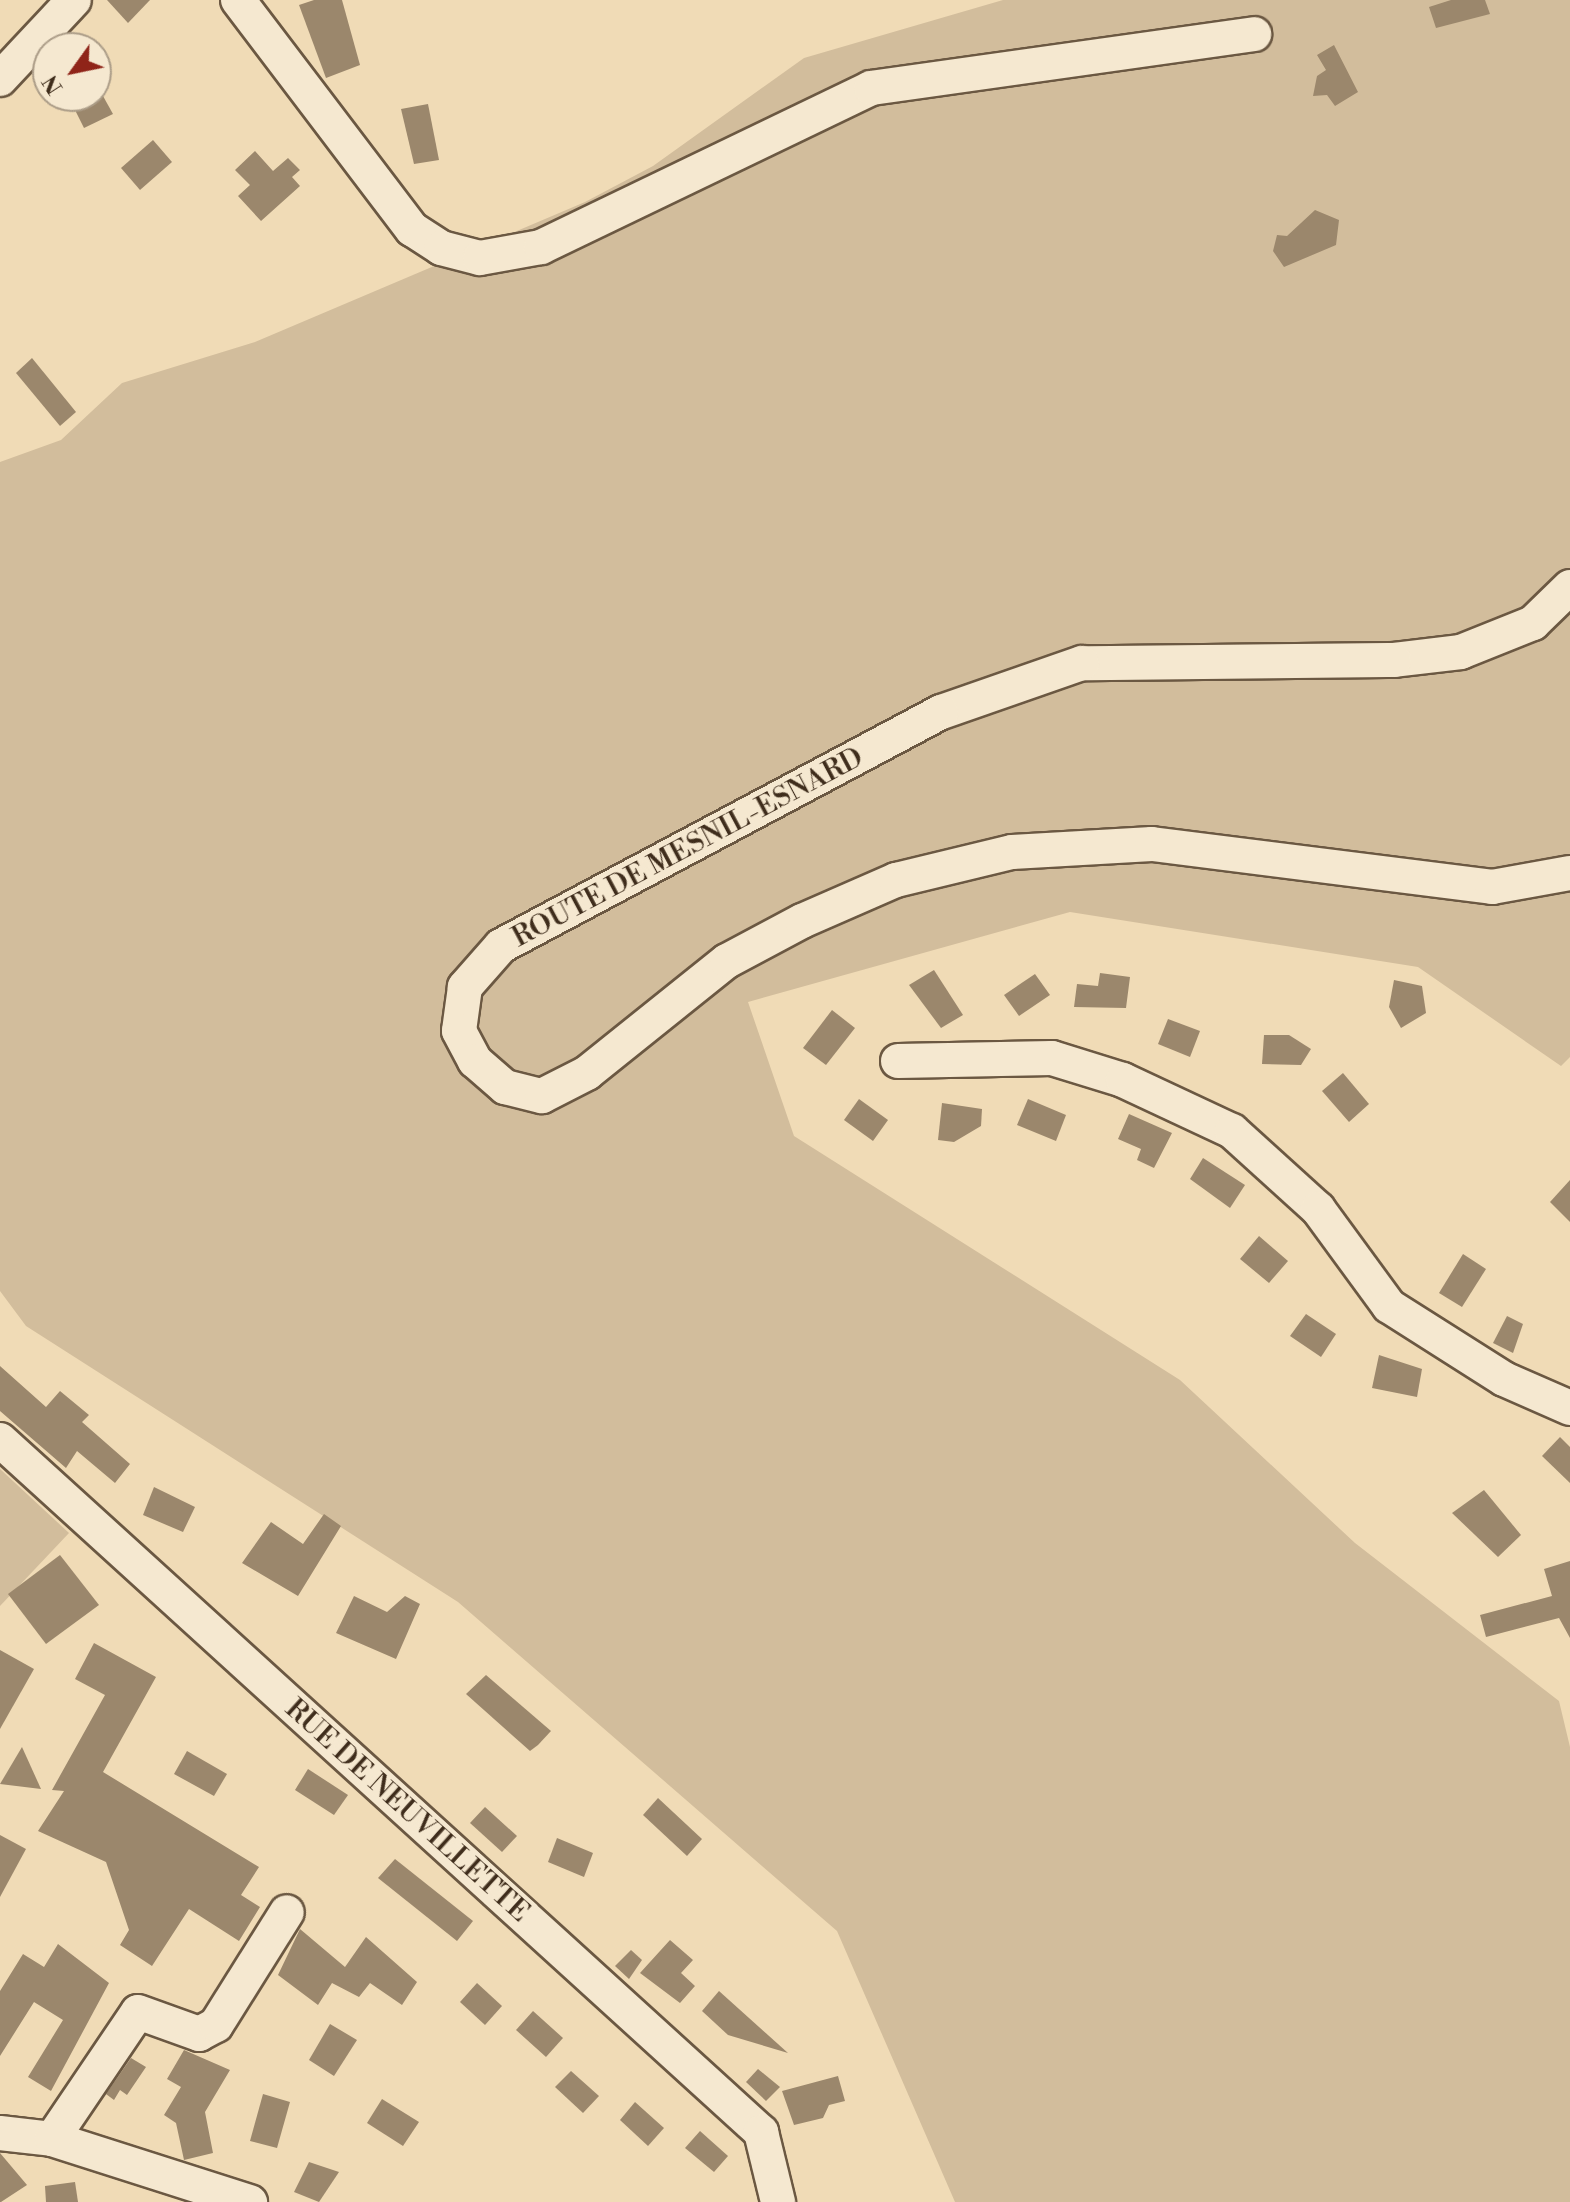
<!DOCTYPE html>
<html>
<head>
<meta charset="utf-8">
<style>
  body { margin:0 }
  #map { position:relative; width:1570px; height:2202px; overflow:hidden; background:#f0dbb6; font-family:"Libre Bodoni",serif }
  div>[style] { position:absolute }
  .green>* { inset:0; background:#d2bd9c }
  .building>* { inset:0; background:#9b876c }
  .roads { filter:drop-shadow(2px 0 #6b5842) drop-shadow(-2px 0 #6b5842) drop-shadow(0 2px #6b5842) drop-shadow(0 -2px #6b5842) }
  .minor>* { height:34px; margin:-17px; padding:0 17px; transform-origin:17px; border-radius:17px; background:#f5e8d0 }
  span { translate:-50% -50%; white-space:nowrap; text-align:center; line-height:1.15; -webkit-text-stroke:8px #f5e8d0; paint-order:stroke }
  .street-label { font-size:28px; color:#3f2d1c }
  .north { position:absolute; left:32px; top:32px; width:80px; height:80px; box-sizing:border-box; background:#f5e8d0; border:2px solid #ac9d88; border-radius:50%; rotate:237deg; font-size:22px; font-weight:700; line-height:32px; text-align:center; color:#3f2d1c }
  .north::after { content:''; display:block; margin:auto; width:28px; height:36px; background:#8f2418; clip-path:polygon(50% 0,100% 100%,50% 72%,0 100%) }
</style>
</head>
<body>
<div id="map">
  <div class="green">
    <i style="clip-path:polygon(1003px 0,1570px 0,1570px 1057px,1561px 1066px,1418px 967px,1070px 912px,748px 1002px,794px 1136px,1180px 1380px,1355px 1543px,1559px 1701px,1570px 1747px,1570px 2202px,955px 2202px,837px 1931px,458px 1602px,26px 1326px,0 1291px,0 462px,61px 440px,122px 383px,255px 342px,585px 202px,653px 166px,804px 58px)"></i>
    <i style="clip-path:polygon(0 1469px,69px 1533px,0 1606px)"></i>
  </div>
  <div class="building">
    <i style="clip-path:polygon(107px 0,150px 0,128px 23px)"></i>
    <i style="clip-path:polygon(314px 0,342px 0,360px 65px,326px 78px,299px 5px)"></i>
    <i style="clip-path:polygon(1451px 0,1485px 0,1490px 14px,1436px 28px,1429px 7px)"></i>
    <i style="clip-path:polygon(1334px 45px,1358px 92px,1335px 106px,1327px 95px,1313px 96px,1317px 76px,1326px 70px,1317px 55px)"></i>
    <i style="clip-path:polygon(68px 96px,103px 96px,113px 114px,84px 128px)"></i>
    <i style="clip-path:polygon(428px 104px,439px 160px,414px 164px,401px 109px)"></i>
    <i style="clip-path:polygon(153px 140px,172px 162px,140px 190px,121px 168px)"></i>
    <i style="clip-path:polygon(255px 151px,273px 171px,288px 158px,300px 170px,292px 177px,300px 186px,261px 221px,238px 196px,250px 185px,235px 170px)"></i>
    <i style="clip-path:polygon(1315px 210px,1339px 220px,1336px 245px,1284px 267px,1273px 251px,1277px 235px,1287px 236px)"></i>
    <i style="clip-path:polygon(32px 358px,76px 412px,60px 426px,16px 373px)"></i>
    <i style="clip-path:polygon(934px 970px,963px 1015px,941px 1028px,909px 985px)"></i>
    <i style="clip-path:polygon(1100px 973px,1130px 977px,1126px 1008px,1074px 1007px,1077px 984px,1098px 986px)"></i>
    <i style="clip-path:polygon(1035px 974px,1050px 995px,1019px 1016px,1004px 995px)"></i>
    <i style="clip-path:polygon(1394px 980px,1422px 986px,1426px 1013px,1401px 1028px,1389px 1007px)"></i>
    <i style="clip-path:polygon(832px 1010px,855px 1028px,826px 1065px,803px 1048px)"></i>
    <i style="clip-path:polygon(1168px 1019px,1200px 1031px,1190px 1057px,1158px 1044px)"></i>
    <i style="clip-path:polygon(1264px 1035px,1289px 1035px,1311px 1049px,1301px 1065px,1262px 1064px)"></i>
    <i style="clip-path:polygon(1343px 1073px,1369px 1104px,1349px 1122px,1322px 1091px)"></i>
    <i style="clip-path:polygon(859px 1099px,888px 1120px,873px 1141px,844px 1120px)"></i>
    <i style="clip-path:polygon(1028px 1099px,1066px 1115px,1056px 1141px,1017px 1125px)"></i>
    <i style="clip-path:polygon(942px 1103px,982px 1109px,981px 1126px,954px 1142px,938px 1140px)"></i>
    <i style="clip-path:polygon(1129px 1114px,1172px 1133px,1154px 1168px,1137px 1160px,1141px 1149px,1118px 1139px)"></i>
    <i style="clip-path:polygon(1203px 1158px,1245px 1185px,1230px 1208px,1190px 1179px)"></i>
    <i style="clip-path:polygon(1570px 1180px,1570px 1222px,1550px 1202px)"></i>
    <i style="clip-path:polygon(1259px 1236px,1288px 1261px,1269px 1283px,1240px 1259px)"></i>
    <i style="clip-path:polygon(1463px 1254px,1486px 1269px,1462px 1307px,1439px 1293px)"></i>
    <i style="clip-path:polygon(1306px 1314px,1336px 1334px,1321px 1357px,1290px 1336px)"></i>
    <i style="clip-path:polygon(1507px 1316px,1523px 1324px,1513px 1353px,1493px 1343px)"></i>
    <i style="clip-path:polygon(1379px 1355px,1422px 1369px,1417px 1397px,1372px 1388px)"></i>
    <i style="clip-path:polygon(0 1366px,46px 1407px,60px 1391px,89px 1415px,82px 1422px,130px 1464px,115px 1483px,77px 1451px,66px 1468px,0 1411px)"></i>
    <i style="clip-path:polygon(1560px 1437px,1570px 1447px,1570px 1483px,1542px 1456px)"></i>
    <i style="clip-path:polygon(154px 1487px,195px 1507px,183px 1532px,143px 1515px)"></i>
    <i style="clip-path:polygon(1484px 1490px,1521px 1535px,1498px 1557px,1452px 1513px)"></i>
    <i style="clip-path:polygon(324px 1514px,341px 1526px,298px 1596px,242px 1563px,271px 1522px,303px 1544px)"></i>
    <i style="clip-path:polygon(60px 1555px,99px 1605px,46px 1644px,8px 1594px)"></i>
    <i style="clip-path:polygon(1570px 1561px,1570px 1638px,1559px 1618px,1486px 1637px,1480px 1615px,1552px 1596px,1544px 1569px)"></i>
    <i style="clip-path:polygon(354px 1596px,387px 1612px,405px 1596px,420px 1604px,396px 1659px,336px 1633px)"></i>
    <i style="clip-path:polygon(94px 1643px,156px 1677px,103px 1772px,259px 1867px,241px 1895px,260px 1907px,239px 1941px,189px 1909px,152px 1966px,120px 1945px,129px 1930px,106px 1862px,38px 1831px,64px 1791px,52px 1790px,105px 1695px,75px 1679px)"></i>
    <i style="clip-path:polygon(0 1650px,34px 1669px,0 1729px)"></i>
    <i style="clip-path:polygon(486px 1675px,551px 1731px,538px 1745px,530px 1751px,466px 1694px)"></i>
    <i style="clip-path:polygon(22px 1747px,41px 1789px,0 1784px)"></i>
    <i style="clip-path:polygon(187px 1751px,227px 1774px,214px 1796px,174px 1774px)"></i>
    <i style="clip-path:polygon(308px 1769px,348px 1795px,334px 1815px,295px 1790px)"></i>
    <i style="clip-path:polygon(658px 1798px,702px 1839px,687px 1856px,643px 1815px)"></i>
    <i style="clip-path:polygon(485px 1807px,517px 1836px,502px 1852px,470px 1823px)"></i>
    <i style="clip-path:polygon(0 1835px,26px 1849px,0 1897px)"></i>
    <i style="clip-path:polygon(557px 1838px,593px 1853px,584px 1877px,548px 1862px)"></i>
    <i style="clip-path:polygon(395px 1859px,473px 1921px,457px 1941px,378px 1878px)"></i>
    <i style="clip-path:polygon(300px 1929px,345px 1967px,366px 1937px,417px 1982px,402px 2005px,370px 1983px,359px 1997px,332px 1983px,318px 2005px,278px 1975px)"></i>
    <i style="clip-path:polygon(670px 1940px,693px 1960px,681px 1973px,695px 1986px,680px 2003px,640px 1973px)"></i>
    <i style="clip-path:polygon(58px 1944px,109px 1983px,51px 2091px,28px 2077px,63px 2020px,34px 2002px,0 2056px,0 1991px,23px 1954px,44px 1967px)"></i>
    <i style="clip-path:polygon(631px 1950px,642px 1960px,629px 1979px,615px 1966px)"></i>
    <i style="clip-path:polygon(477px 1983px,502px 2006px,485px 2025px,460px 2002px)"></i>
    <i style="clip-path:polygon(719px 1991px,788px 2053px,728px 2035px,702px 2011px)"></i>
    <i style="clip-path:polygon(533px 2011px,563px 2038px,546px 2057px,516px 2030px)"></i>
    <i style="clip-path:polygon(330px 2024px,357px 2040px,334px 2076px,309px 2060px)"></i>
    <i style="clip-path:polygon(184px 2050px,230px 2070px,205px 2112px,213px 2153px,184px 2160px,176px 2123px,164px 2115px,181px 2087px,167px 2079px)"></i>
    <i style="clip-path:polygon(131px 2058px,146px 2067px,127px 2095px,120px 2090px,114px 2100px,106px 2094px)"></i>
    <i style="clip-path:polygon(758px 2069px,780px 2087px,766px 2101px,746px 2082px)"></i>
    <i style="clip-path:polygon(571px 2071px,599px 2096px,583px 2113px,555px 2087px)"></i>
    <i style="clip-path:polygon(838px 2076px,845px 2101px,829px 2105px,823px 2118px,794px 2125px,782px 2091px)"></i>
    <i style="clip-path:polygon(263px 2094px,290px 2102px,277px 2148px,250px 2141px)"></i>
    <i style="clip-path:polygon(382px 2099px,419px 2122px,403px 2146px,367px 2123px)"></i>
    <i style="clip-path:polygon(635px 2102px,664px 2128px,648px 2146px,620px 2120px)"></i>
    <i style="clip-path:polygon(700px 2131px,728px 2156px,714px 2172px,685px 2148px)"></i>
    <i style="clip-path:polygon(0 2153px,27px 2185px,1px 2202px,0 2202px)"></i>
    <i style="clip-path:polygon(309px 2162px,339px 2172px,319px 2202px,294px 2192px)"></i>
    <i style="clip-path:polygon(75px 2182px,78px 2202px,46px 2202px,45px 2186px)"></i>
  </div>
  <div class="roads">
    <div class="minor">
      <i style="left:238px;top:0;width:288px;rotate:52.8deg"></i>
      <i style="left:412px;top:229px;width:35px;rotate:33deg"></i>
      <i style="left:441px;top:248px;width:40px;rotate:14.4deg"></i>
      <i style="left:480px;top:258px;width:62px;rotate:-10.2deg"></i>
      <i style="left:541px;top:247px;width:366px;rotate:-25.7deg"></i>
      <i style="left:871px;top:88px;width:387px;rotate:-8deg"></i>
      <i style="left:0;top:79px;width:108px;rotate:-46.9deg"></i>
      <i style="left:1570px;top:587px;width:52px;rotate:135.8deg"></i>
      <i style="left:1533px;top:623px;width:78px;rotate:158.1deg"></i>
      <i style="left:1461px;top:652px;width:67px;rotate:173.2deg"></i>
      <i style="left:1394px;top:660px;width:312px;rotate:179.4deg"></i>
      <i style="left:1082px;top:663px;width:149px;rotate:160.8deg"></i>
      <i style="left:941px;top:712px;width:498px;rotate:152deg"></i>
      <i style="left:501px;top:946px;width:55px;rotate:131.3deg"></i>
      <i style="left:465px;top:987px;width:44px;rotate:97.8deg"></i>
      <i style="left:459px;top:1031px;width:34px;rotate:62deg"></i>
      <i style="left:475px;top:1061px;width:40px;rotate:41deg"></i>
      <i style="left:505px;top:1087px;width:38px;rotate:14deg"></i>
      <i style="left:542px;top:1096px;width:51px;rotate:-27.1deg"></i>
      <i style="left:587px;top:1073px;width:179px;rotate:-38.7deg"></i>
      <i style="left:727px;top:961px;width:85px;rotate:-28.1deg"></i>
      <i style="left:802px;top:921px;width:103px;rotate:-23.6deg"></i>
      <i style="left:896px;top:880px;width:119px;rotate:-13.6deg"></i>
      <i style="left:1012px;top:852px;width:140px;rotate:-3.3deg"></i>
      <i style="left:1152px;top:844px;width:343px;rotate:7.2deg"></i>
      <i style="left:1492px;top:887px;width:79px;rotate:-10.2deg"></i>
      <i style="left:898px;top:1061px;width:154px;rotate:-1.1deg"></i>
      <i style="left:1052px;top:1058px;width:74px;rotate:17.2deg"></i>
      <i style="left:1123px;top:1080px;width:120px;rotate:25.1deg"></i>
      <i style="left:1232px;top:1131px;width:116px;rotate:42.2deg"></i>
      <i style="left:1318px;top:1209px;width:120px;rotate:53.8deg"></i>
      <i style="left:1389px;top:1306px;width:136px;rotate:32.4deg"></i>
      <i style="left:1504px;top:1379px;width:72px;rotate:23.7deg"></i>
      <i style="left:0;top:1440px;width:1029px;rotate:42.28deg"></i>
      <i style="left:761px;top:2132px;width:72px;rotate:76.3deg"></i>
      <i style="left:0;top:2133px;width:52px;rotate:6.6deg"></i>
      <i style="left:52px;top:2139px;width:208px;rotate:17.7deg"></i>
      <i style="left:52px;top:2139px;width:153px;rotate:-55.9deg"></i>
      <i style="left:138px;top:2012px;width:65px;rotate:19.8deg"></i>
      <i style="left:199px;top:2034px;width:19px;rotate:-28deg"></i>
      <i style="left:216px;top:2025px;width:133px;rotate:-57.9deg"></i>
    </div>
  </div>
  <div class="street-label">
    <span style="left:688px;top:848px;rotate:-28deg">ROUTE DE MESNIL-ESNARD</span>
    <span style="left:407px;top:1811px;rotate:42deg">RUE DE NEUVILLETTE</span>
  </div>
  <div class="north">N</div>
</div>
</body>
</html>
